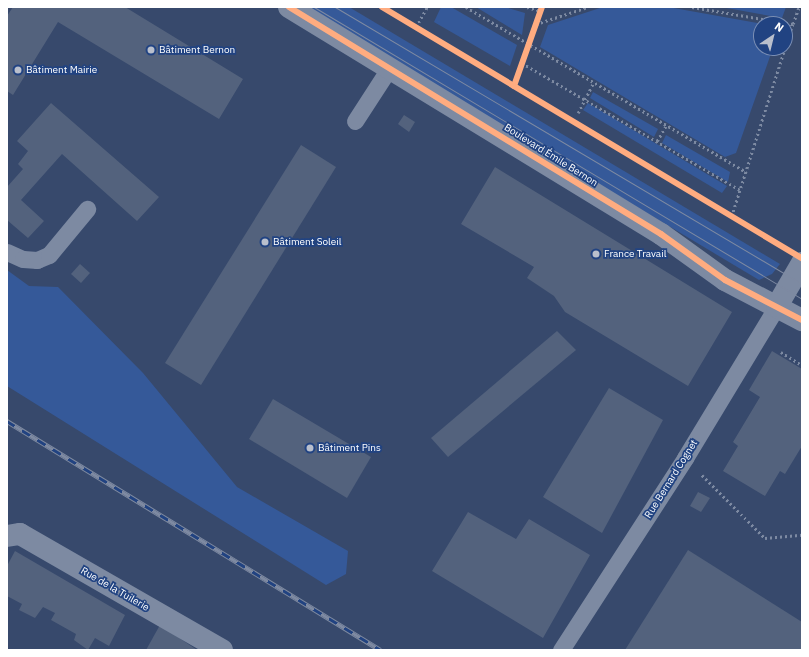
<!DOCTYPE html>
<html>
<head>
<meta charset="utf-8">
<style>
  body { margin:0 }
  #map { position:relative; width:809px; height:657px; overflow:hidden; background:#37496c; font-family:"IBM Plex Sans",sans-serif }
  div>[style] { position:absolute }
  .green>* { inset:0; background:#355999 }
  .building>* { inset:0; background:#53627d }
  .path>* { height:2.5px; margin-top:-1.25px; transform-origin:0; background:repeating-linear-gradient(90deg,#7d8aa2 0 2px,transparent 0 5px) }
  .lane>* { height:17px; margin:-8.5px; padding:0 8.5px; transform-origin:8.5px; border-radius:8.5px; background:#7d8aa2 }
  .street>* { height:22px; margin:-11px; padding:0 11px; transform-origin:11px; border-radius:11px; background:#7d8aa2 }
  .tram>* { height:1px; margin:-0.5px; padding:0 0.5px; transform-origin:0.5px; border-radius:0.5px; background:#7e8aa2 }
  .rail>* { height:4.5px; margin-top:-2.25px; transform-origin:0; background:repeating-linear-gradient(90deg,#214382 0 9px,#7e8aa2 0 18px); box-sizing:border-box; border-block:1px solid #7e8aa2 }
  .cycleway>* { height:6px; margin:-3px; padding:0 3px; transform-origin:3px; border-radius:3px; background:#ffac80 }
  .dots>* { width:11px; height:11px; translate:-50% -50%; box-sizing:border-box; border:2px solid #214382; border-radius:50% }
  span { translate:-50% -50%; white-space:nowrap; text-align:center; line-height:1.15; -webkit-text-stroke:3.5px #214382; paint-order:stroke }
  .poi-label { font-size:10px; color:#fff }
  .left { translate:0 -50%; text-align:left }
  .street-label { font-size:10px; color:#fff }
  .frame { position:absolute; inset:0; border:8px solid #fff; pointer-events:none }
  .north { position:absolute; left:753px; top:16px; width:40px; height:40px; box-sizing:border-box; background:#214382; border:1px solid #7a8eb4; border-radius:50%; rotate:35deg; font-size:11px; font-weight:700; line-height:16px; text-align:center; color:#fff }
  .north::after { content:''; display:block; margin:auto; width:14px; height:18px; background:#b9bfcc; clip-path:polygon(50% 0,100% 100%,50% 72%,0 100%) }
</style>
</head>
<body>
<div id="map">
  <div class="green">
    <i style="clip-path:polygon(303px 7px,349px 7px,780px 264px,772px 274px,759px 280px)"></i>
    <i style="clip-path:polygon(441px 7px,451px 7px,517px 45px,510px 66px,434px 22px)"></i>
    <i style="clip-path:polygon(476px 7px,505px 7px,525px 13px,522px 35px)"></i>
    <i style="clip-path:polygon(603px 7px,668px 7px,763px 24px,761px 48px,773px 48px,736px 153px,725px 157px,540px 47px,548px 25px)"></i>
    <i style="clip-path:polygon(721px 7px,786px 7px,782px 18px)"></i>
    <i style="clip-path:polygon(593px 92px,658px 129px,654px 137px,590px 98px)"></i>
    <i style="clip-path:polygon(588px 103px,727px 186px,722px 193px,583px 110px)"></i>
    <i style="clip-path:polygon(666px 135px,730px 172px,728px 182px,662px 143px)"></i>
    <i style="clip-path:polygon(7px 270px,29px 286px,58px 287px,143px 373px,237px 487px,348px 551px,346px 574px,326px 585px,7px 386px)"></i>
  </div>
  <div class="building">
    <i style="clip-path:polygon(13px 7px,125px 7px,243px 79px,219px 119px,58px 22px,13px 95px,7px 91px,7px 16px)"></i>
    <i style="clip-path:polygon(51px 103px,159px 197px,137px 221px,62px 154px,21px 200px,44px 221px,28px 238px,7px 220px,7px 187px,23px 169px,18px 164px,28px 151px,17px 141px)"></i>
    <i style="clip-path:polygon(404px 115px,415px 122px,409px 132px,398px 124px)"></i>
    <i style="clip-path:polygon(301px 145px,336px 167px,201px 385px,165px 363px)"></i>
    <i style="clip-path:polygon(495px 167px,732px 312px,688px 386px,565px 312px,554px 296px,527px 278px,534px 267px,461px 224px)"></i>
    <i style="clip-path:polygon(80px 264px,90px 273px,81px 283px,71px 274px)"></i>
    <i style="clip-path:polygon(557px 331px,576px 350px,448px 457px,431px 438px)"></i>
    <i style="clip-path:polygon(772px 351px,802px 369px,802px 446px,785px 474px,780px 471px,765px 496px,723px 471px,738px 446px,733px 442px,760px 397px,749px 390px)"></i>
    <i style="clip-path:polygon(609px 388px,663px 420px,602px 533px,543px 497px)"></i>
    <i style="clip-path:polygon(273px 399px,371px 457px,347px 498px,249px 439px)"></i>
    <i style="clip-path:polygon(698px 492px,710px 498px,701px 512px,690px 506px)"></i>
    <i style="clip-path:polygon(468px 512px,516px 539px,529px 519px,590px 555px,543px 638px,432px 571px)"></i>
    <i style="clip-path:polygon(688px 550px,802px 622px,802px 650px,625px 650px)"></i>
    <i style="clip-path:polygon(15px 551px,125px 615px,109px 646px,95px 638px,88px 650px,74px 640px,76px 634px,51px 620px,55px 613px,43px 607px,35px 618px,19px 610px,22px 604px,7px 596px,7px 566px)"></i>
    <i style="clip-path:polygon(160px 625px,197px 650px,146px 650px)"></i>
  </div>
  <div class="path">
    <i style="left:466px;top:7px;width:325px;rotate:30.5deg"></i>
    <i style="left:527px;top:7px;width:15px;rotate:16deg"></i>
    <i style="left:692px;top:7px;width:102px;rotate:9.6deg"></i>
    <i style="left:793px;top:24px;width:201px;rotate:107.6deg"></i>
    <i style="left:536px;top:24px;width:55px;rotate:-18.1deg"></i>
    <i style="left:793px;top:24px;width:18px;rotate:-71deg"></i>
    <i style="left:416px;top:27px;width:23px;rotate:-61deg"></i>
    <i style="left:522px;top:63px;width:252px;rotate:30.2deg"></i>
    <i style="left:578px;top:113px;width:34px;rotate:-63deg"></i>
    <i style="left:657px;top:141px;width:17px;rotate:-59deg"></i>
    <i style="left:781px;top:352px;width:25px;rotate:32deg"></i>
    <i style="left:702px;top:475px;width:89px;rotate:45deg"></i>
    <i style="left:765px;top:538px;width:37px;rotate:-5deg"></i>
  </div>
  <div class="lane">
    <i style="left:355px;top:121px;width:64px;rotate:-57.1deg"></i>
    <i style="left:7px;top:252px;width:17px;rotate:24deg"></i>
    <i style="left:23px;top:259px;width:14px;rotate:4deg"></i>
    <i style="left:37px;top:260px;width:13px;rotate:-23deg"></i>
    <i style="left:49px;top:255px;width:60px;rotate:-50.4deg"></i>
    <i style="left:561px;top:650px;width:229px;rotate:-57.1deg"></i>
    <i style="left:685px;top:458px;width:178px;rotate:-58.8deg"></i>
  </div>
  <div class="street">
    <i style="left:289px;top:7px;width:436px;rotate:31.4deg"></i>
    <i style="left:661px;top:234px;width:79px;rotate:35.7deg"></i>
    <i style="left:725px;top:280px;width:87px;rotate:27.5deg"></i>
    <i style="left:777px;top:306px;width:50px;rotate:-59.8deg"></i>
    <i style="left:7px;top:536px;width:13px;rotate:-9deg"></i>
    <i style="left:20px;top:534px;width:233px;rotate:29.9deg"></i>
  </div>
  <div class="tram">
    <i style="left:314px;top:7px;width:569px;rotate:30.89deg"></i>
    <i style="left:335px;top:7px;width:543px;rotate:30.67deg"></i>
  </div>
  <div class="rail">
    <i style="left:7px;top:421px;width:438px;rotate:31.5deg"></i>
  </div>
  <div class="cycleway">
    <i style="left:289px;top:7px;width:436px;rotate:31.4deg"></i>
    <i style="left:661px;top:234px;width:79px;rotate:35.7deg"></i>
    <i style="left:725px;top:280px;width:87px;rotate:27.5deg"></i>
    <i style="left:382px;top:7px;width:489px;rotate:30.9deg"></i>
    <i style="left:514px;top:86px;width:84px;rotate:-70.5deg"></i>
  </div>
  <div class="dots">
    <i style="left:151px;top:50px;background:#b9bfcc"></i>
    <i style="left:18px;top:70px;background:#b9bfcc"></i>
    <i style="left:265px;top:242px;background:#b9bfcc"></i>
    <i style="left:596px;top:254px;background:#b9bfcc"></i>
    <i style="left:310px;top:448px;background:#b9bfcc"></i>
  </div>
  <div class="poi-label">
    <span class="left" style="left:159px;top:50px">Bâtiment Bernon</span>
    <span class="left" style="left:26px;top:70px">Bâtiment Mairie</span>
    <span class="left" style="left:273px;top:242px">Bâtiment Soleil</span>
    <span class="left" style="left:604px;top:254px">France Travail</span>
    <span class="left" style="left:318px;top:448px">Bâtiment Pins</span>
  </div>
  <div class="street-label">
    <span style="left:551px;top:155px;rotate:32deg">Boulevard Émile Bernon</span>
    <span style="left:671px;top:479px;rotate:-58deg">Rue Bernard Cognet</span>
    <span style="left:115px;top:589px;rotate:30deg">Rue de la Tuilerie</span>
  </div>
  <div class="frame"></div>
  <div class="north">N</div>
</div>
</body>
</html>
